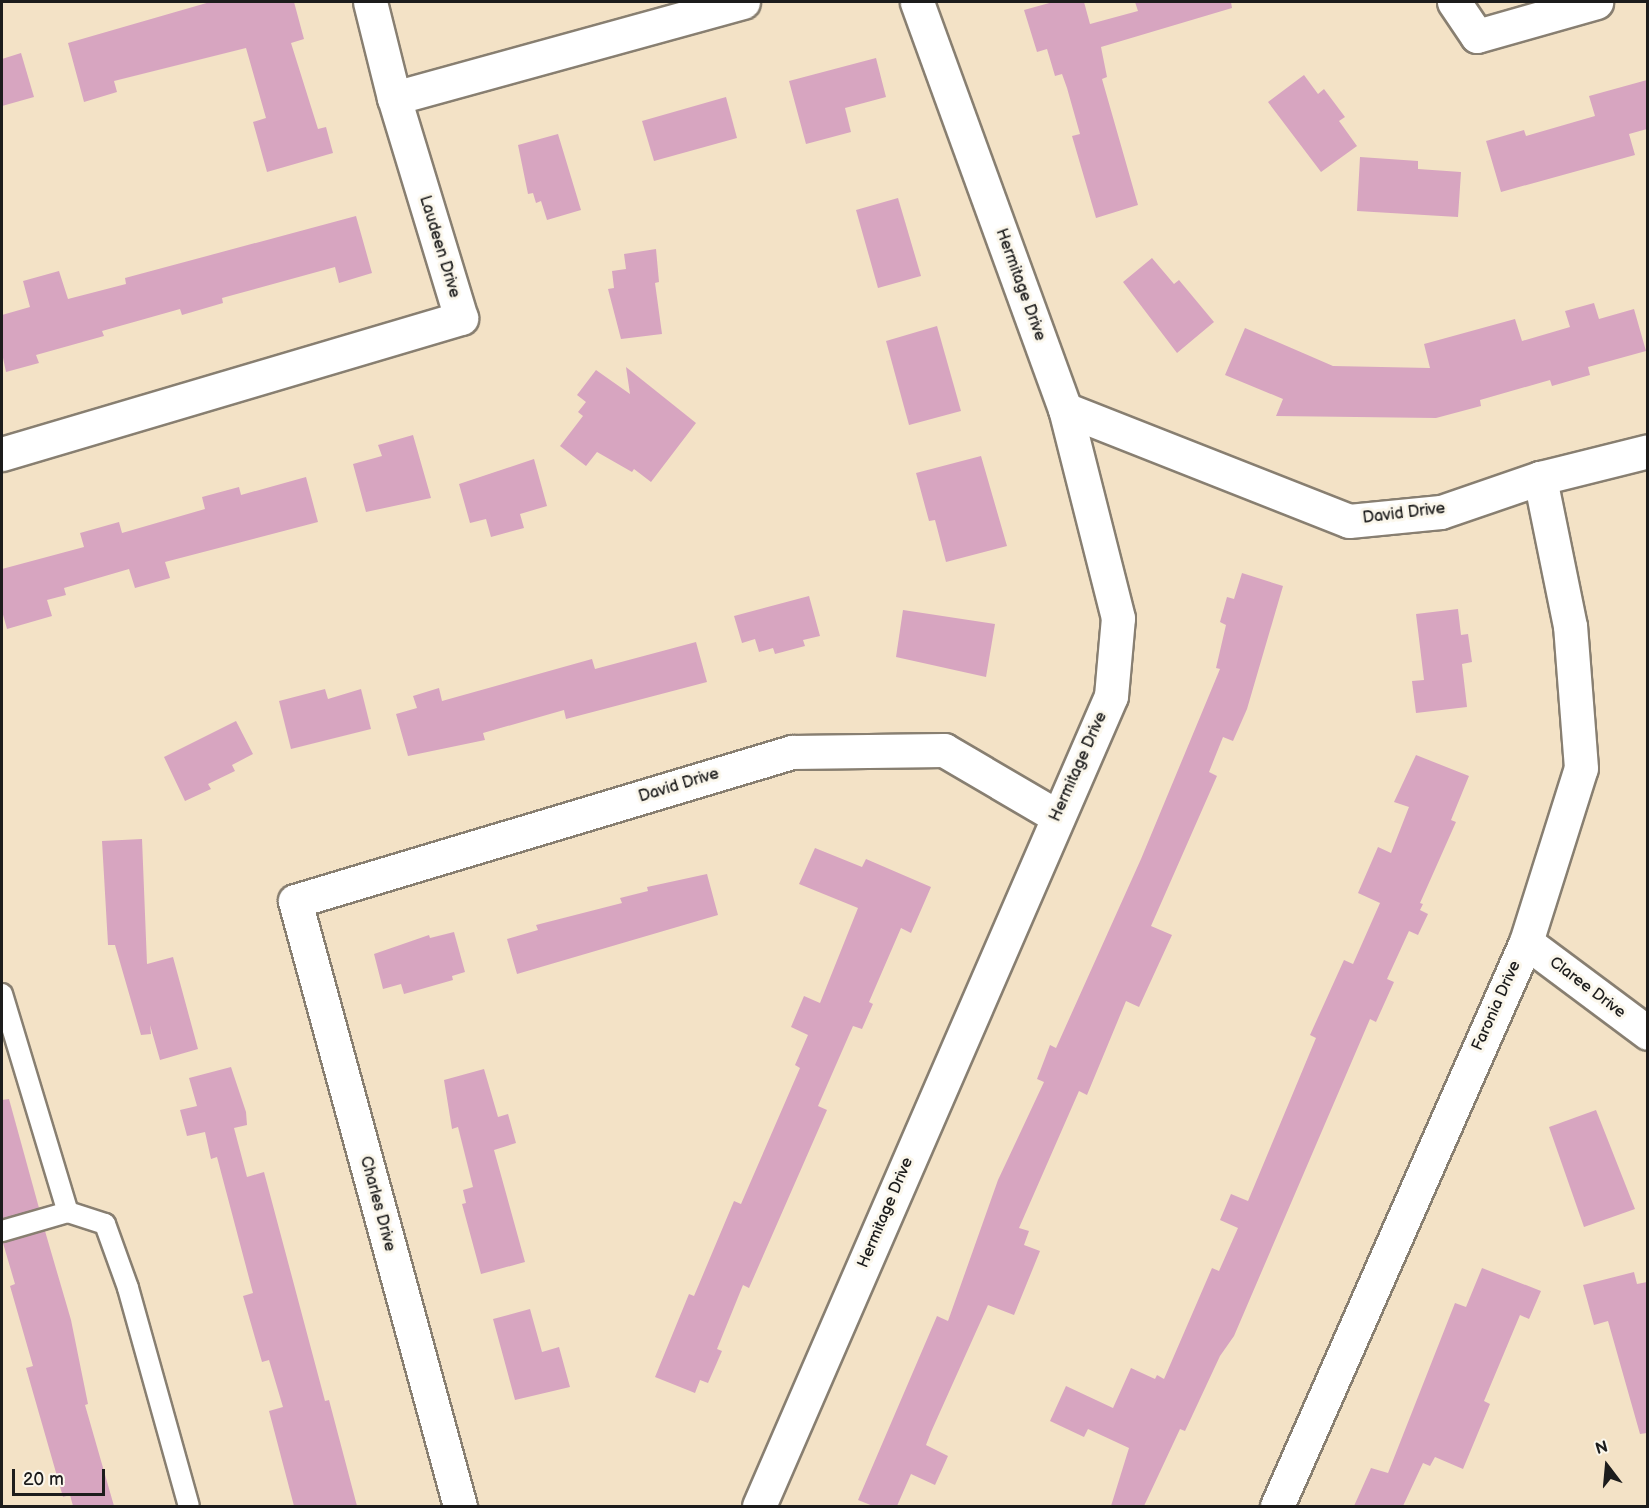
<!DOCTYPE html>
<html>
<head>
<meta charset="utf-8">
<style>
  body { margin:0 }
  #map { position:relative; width:1649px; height:1508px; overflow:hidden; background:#f3e2c6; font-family:"Balsamiq Sans",sans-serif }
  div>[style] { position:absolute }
  .building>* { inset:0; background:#d7a5c0 }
  .roads { filter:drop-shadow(2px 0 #887f71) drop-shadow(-2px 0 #887f71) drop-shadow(0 2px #887f71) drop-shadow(0 -2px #887f71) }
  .lane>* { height:20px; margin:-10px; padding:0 10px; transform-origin:10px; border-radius:10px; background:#fff }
  .street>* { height:33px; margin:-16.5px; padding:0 16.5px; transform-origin:16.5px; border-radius:16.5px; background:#fff }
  span { translate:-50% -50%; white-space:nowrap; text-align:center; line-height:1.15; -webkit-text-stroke:6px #fbf7ec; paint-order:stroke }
  .street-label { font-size:16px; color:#1c1c1c }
  .frame { position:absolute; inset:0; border:3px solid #1c1c1c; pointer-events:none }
  .north { position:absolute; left:1577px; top:1436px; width:60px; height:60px; -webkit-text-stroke:4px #fbf7ec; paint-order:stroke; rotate:344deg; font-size:16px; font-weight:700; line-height:24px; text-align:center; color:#1c1c1c }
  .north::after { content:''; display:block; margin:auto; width:21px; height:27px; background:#1c1c1c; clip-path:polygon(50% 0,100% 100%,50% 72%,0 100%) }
  .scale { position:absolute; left:12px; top:1469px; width:93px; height:27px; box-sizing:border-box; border:3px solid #1c1c1c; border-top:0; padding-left:8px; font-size:18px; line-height:21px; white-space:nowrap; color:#1c1c1c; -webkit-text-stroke:4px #fbf7ec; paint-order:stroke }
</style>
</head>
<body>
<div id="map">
  <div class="building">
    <i style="clip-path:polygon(210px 2px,294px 2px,304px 39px,291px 43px,318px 129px,326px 127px,333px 153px,267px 172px,253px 122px,266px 118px,246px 48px,114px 81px,117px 92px,84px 102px,68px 43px)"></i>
    <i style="clip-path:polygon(1053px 2px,1084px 2px,1090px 24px,1138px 11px,1135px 2px,1231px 2px,1232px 8px,1101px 47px,1107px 77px,1102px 79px,1138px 205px,1096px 218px,1072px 136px,1080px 134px,1067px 88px,1062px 74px,1055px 76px,1047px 49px,1037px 52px,1024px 10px)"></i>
    <i style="clip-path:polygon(21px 53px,34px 97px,2px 106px,2px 59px)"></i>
    <i style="clip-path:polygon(876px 58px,886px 97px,845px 108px,851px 132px,806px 144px,789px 81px)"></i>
    <i style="clip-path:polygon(1304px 75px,1318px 94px,1324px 89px,1345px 117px,1339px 121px,1357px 146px,1321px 172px,1268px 102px)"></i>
    <i style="clip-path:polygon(1647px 80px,1647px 129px,1629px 134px,1635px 155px,1501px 192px,1486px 141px,1524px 130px,1526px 136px,1595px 116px,1589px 96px)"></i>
    <i style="clip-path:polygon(726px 97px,737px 138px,654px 161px,642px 121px)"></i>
    <i style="clip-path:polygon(558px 134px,581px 210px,547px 220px,541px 201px,536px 203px,533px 193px,528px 194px,518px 145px)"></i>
    <i style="clip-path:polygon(1360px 157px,1418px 161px,1418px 169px,1461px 172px,1458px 217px,1357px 211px)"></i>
    <i style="clip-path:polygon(898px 198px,921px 276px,878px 288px,856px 210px)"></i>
    <i style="clip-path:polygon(356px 216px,372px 273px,339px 283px,335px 267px,222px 298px,223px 303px,182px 315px,180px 309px,102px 331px,104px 336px,36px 355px,39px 363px,6px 372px,2px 353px,2px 315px,30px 307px,23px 281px,59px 271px,68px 299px,126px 284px,125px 278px)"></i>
    <i style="clip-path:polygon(656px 249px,659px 282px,655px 283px,662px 334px,621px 339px,608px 289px,614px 288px,612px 271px,626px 269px,624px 254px)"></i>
    <i style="clip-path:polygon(1152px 258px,1174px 284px,1179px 280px,1214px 322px,1177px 353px,1123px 282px)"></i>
    <i style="clip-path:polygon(1594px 303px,1599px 319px,1634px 309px,1646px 351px,1588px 367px,1590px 375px,1552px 386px,1550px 380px,1480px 400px,1481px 406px,1436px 418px,1276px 416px,1283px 399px,1225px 375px,1245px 328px,1333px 366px,1430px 368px,1424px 344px,1515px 319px,1522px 341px,1570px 327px,1565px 311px)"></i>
    <i style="clip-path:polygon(937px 326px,961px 411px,909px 425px,886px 341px)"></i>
    <i style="clip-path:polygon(626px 367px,696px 423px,651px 482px,634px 469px,632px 472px,597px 452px,586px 466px,560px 446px,583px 416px,578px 412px,586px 402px,577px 395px,596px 370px,630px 394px)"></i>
    <i style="clip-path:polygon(413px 435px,431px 498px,366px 512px,353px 464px,382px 456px,378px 445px)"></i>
    <i style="clip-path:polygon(981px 456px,1007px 546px,946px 562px,935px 520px,929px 521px,916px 473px)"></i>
    <i style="clip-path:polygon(534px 459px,547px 506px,520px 514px,524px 528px,491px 537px,486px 519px,470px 523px,459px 484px)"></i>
    <i style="clip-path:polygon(306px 477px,318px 522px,165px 562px,170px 578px,135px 588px,129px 569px,64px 588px,66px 595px,47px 600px,52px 616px,7px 629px,2px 611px,2px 569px,84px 547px,80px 533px,119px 522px,122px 533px,205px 509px,202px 497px,239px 487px,241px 495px)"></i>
    <i style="clip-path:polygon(1242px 573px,1283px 586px,1247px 709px,1233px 741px,1223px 737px,1209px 772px,1217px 776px,1151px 926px,1172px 935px,1139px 1007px,1126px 1001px,1087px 1095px,1079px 1091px,1019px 1228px,1029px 1231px,1024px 1245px,1040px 1251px,1014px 1315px,988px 1305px,931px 1432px,926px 1445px,948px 1456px,935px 1485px,911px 1474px,897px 1506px,873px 1506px,858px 1500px,937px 1316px,948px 1321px,998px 1180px,1044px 1082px,1037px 1079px,1050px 1045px,1056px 1048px,1141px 859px,1220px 669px,1216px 668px,1226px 625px,1220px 622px,1227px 597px,1234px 599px)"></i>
    <i style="clip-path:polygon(809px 596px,820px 636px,803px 640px,805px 646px,775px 654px,773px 648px,759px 652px,755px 639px,742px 643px,734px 616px)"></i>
    <i style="clip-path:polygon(1458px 609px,1461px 635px,1468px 634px,1472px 662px,1462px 664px,1467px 707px,1416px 713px,1412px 681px,1424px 680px,1416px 614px)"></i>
    <i style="clip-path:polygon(903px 610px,995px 624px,986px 677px,896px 657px)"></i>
    <i style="clip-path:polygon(696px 642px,707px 682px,566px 719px,564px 710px,483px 733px,485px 740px,408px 756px,396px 714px,417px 708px,413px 696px,439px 688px,442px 701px,592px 659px,595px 669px)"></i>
    <i style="clip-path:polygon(325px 689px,328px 699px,361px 689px,371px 729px,291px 749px,279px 701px)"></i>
    <i style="clip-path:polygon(236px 721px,253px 754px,232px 765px,235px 771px,208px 784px,211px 789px,185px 801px,164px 757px)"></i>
    <i style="clip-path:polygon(1416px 755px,1469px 776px,1451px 820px,1456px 822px,1420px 903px,1423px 904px,1420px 910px,1428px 914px,1418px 935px,1409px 931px,1387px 979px,1394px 982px,1376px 1022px,1370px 1019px,1234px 1336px,1220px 1356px,1185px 1431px,1180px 1429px,1144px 1506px,1111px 1506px,1129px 1448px,1088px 1429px,1084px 1437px,1050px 1421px,1066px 1386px,1113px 1408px,1131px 1368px,1155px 1379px,1157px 1375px,1164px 1379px,1212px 1268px,1219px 1271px,1238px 1228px,1220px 1220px,1231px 1194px,1248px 1201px,1316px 1038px,1310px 1035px,1344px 960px,1353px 964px,1380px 903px,1358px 893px,1378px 847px,1391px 853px,1409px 807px,1394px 802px)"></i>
    <i style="clip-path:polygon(142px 839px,147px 964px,173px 957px,198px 1049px,160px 1060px,150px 1025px,151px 1034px,141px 1035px,115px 945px,108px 945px,102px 841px)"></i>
    <i style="clip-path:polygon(815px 848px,862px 867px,866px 859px,931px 887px,911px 933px,901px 928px,869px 1002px,873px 1004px,862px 1029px,853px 1026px,818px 1106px,827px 1110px,749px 1288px,743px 1285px,717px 1349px,722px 1351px,708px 1383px,700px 1380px,695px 1393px,655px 1377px,689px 1294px,694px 1296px,734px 1201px,741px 1204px,800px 1068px,795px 1065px,808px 1035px,791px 1027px,804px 996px,820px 1003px,858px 908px,799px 884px)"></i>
    <i style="clip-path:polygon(707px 874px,718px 915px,517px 974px,507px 939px,538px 930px,536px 925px,622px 903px,620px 898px,648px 891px,647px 887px)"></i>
    <i style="clip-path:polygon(454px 932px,465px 972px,452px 976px,453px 980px,404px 994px,401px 984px,383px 989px,374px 954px,429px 935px,430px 938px)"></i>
    <i style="clip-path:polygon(231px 1067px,246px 1112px,247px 1125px,234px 1128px,247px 1177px,264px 1172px,325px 1401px,329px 1400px,357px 1506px,294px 1506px,269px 1411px,283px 1407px,269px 1360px,262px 1362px,243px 1296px,253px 1293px,217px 1157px,211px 1159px,205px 1132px,187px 1136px,180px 1110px,197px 1106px,189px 1078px)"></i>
    <i style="clip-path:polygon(484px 1069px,498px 1117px,508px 1114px,516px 1143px,494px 1150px,525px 1262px,481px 1274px,462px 1204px,466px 1203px,463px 1190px,473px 1187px,458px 1127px,452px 1129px,444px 1080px)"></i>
    <i style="clip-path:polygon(9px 1099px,39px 1208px,2px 1219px,2px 1100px)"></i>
    <i style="clip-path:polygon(1596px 1110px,1635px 1209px,1584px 1227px,1549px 1127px)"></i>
    <i style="clip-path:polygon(45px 1231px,71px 1320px,88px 1404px,85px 1405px,114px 1506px,73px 1506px,70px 1495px,63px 1497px,26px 1368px,33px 1366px,10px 1286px,15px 1284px,3px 1243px)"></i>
    <i style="clip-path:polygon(1482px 1268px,1541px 1291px,1529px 1319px,1520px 1315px,1484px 1401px,1490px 1404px,1463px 1469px,1435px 1457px,1430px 1466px,1423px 1463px,1403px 1506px,1354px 1506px,1371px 1468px,1388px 1473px,1455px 1303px,1466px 1307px)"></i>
    <i style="clip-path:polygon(1634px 1272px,1637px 1284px,1647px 1282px,1647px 1433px,1640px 1434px,1608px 1321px,1594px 1325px,1583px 1285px)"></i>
    <i style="clip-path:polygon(530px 1309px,542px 1352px,559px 1347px,570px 1387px,515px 1400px,493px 1319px)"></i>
  </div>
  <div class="roads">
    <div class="lane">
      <i style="left:2px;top:994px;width:228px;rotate:73.2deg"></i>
      <i style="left:68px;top:1212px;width:69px;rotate:163.9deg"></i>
      <i style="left:68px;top:1212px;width:39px;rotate:18deg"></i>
      <i style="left:105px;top:1224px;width:68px;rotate:70.2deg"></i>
      <i style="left:128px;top:1288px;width:226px;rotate:74.4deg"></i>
    </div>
    <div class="street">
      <i style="left:1454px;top:2px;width:41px;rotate:55.9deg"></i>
      <i style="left:1477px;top:36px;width:124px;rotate:-15.9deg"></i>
      <i style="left:394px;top:98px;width:362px;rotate:-15.4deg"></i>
      <i style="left:1065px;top:409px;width:305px;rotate:21.5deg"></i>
      <i style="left:1349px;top:521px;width:92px;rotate:-5.6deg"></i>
      <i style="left:1441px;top:512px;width:105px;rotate:-19deg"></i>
      <i style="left:1540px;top:478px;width:111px;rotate:-14deg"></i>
      <i style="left:2px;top:454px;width:479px;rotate:-16.5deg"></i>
      <i style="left:461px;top:318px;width:230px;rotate:-106.9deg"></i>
      <i style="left:394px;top:98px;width:99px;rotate:-104deg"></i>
      <i style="left:1526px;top:942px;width:152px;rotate:36.7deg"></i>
      <i style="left:460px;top:1506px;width:627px;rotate:-105.26deg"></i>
      <i style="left:295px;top:901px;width:519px;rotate:-16.69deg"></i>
      <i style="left:792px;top:752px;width:152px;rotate:-0.8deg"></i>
      <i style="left:944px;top:750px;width:132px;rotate:30.4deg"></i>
      <i style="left:759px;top:1506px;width:883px;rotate:-66.51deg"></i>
      <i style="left:1111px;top:696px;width:78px;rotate:-84.9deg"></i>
      <i style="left:1118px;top:618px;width:216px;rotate:-104.2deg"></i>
      <i style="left:1065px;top:409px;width:433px;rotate:-110deg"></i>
      <i style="left:1277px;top:1506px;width:617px;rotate:-66.18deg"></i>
      <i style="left:1526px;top:942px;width:182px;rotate:-72.5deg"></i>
      <i style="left:1581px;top:768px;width:142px;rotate:-94.4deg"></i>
      <i style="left:1570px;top:626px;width:151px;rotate:-101.5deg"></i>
    </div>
  </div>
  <div class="street-label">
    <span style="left:439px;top:247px;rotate:73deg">Laudeen Drive</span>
    <span style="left:1020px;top:285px;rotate:70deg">Hermitage Drive</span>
    <span style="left:1404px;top:514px;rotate:-7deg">David Drive</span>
    <span style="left:1079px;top:767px;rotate:-66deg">Hermitage Drive</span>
    <span style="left:679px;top:786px;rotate:-17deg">David Drive</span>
    <span style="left:1587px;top:988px;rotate:37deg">Claree Drive</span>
    <span style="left:1497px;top:1006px;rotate:-66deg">Faronia Drive</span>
    <span style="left:377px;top:1204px;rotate:75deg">Charles Drive</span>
    <span style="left:886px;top:1213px;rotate:-67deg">Hermitage Drive</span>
  </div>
  <div class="frame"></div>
  <div class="north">N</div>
  <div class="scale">20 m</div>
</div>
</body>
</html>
